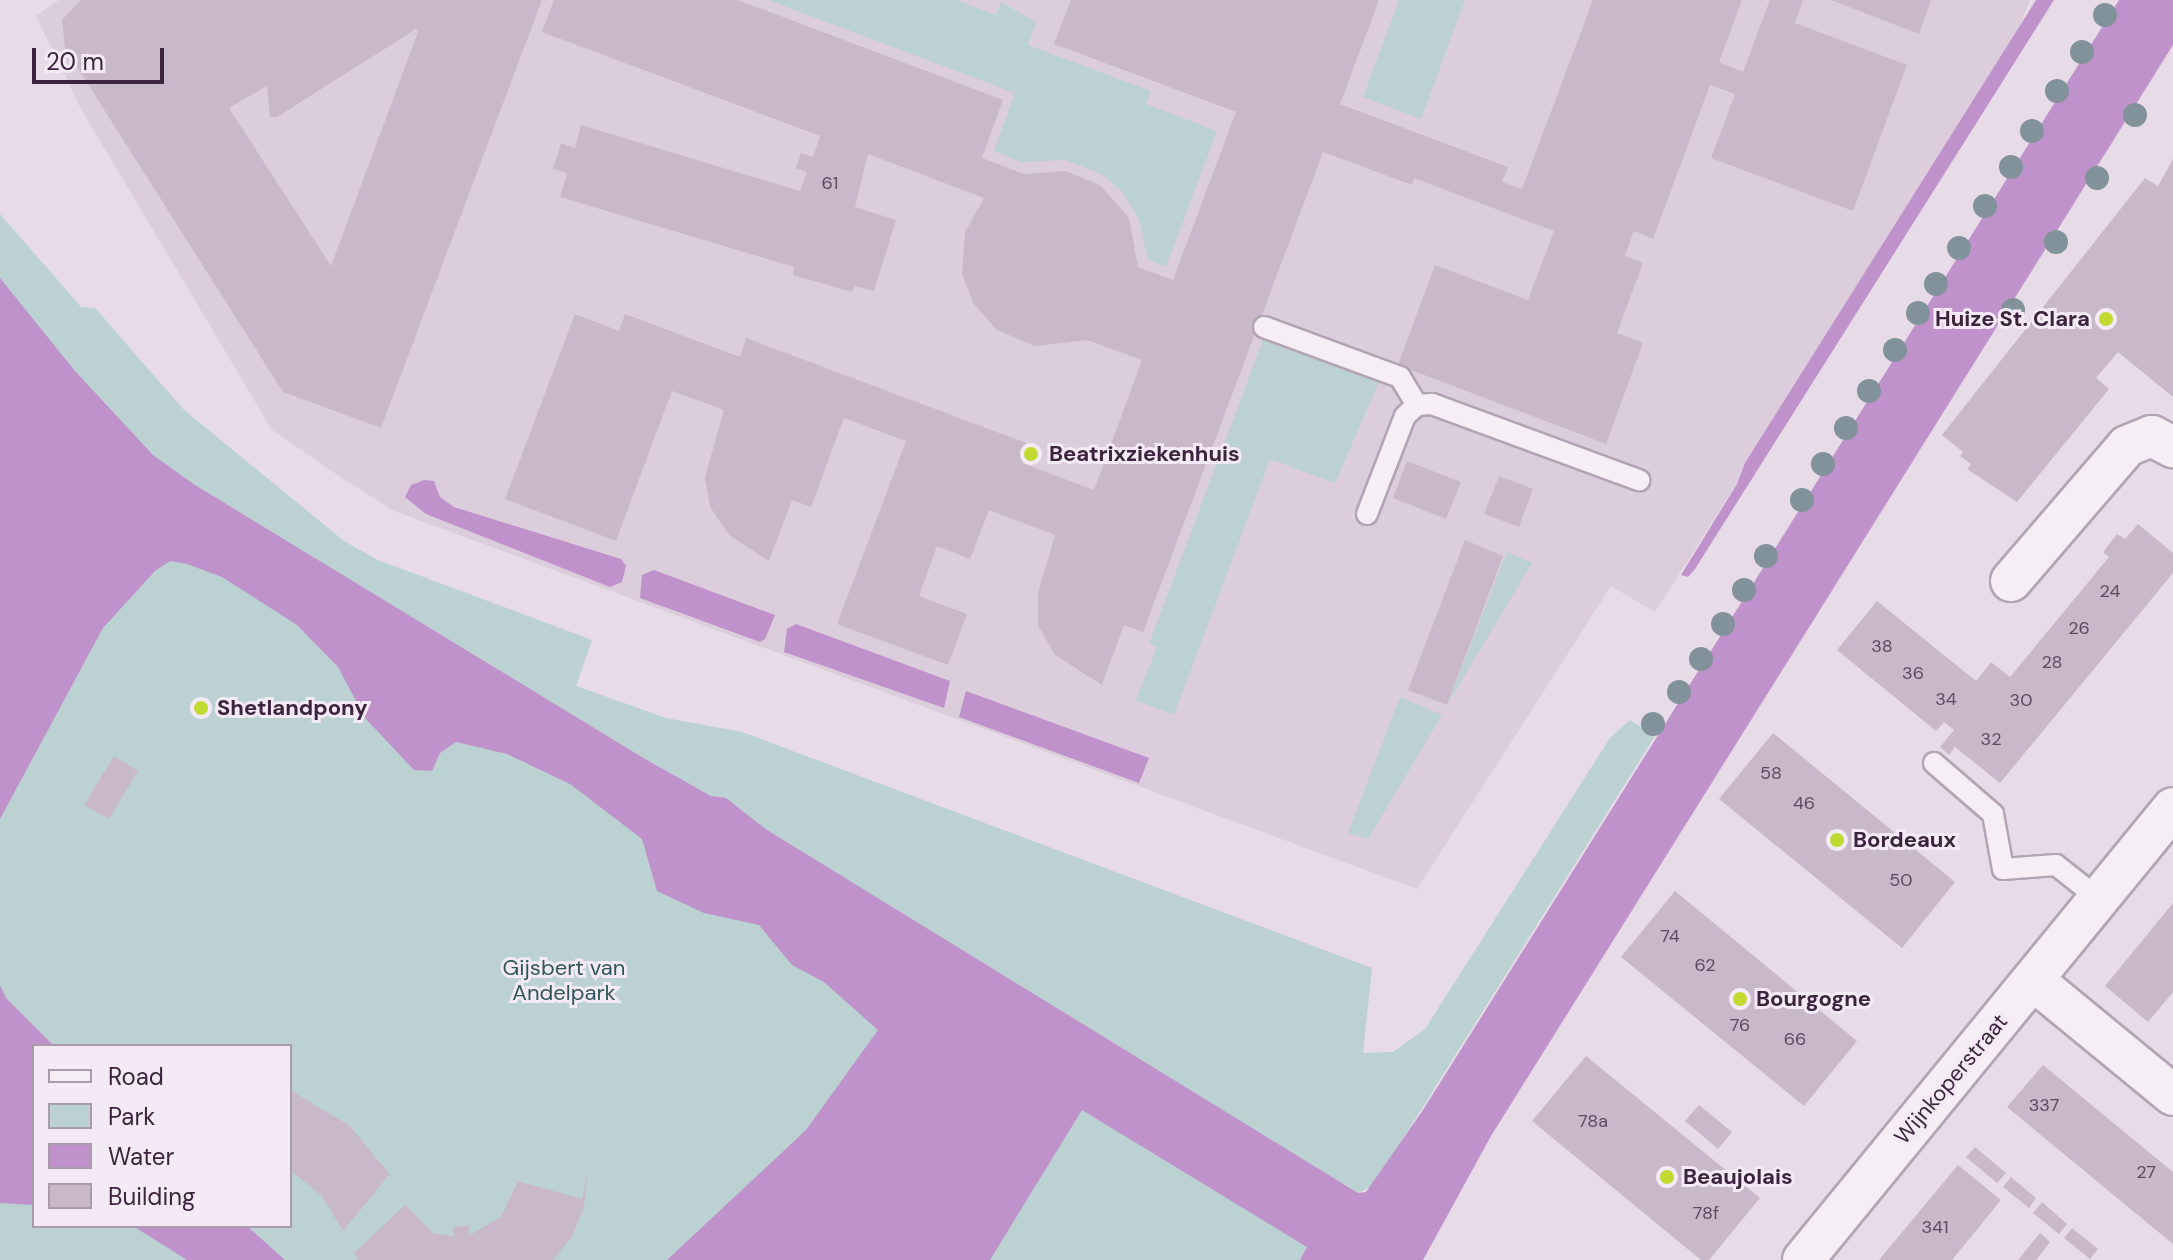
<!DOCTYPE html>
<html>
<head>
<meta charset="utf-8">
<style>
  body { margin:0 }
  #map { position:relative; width:2173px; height:1260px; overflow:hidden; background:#e6dbe7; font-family:"DM Sans",sans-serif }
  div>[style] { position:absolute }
  .built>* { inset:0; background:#dbcddc }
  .green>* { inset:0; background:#bbd1d2 }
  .water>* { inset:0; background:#c092cb }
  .building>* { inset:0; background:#c9b8ca }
  .roads { filter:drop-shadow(2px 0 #b3a4b4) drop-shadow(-2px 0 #b3a4b4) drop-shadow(0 2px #b3a4b4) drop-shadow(0 -2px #b3a4b4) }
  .service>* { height:20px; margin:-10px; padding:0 10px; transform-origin:10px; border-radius:10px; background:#f5eef5 }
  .minor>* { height:40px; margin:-20px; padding:0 20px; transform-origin:20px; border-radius:20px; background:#f5eef5 }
  .trees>* { width:24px; height:24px; margin:-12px; border-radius:50%; background:#82929a }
  .dots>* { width:22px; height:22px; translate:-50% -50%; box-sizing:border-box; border:4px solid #f3eaf5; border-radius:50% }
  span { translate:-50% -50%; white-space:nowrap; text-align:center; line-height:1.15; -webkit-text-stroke:6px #f3eaf5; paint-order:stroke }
  .number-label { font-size:18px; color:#5f4961 }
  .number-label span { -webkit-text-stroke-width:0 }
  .poi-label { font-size:22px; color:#3c243e; font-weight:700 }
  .right { translate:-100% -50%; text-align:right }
  .left { translate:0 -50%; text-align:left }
  .park-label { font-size:22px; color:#30565b }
  .street-label { font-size:22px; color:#3c243e }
  .legend { position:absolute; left:32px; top:1044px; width:260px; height:184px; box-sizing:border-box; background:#f3eaf5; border:2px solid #aa9bac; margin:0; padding:10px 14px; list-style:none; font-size:24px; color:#3c243e }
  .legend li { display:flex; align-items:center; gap:16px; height:40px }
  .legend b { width:40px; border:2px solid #aa9bac }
  .scale { position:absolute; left:32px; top:48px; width:132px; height:36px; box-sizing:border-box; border:4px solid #3c243e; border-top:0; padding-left:10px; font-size:24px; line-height:28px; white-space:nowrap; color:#3c243e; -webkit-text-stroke:6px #f3eaf5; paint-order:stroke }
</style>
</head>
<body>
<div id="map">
  <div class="built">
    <i style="clip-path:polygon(59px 0,2030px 0,2007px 58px,1655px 612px,1611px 586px,1417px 889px,394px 511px,342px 478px,272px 430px,80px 107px,36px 16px)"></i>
  </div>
  <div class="green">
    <i style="clip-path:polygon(768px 0,957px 0,996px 15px,1001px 2px,1036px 22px,1028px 45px,1151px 91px,1146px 104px,1217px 131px,1166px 267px,1148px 260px,1139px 219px,1122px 192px,1103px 175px,1066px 160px,1021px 162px,994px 151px,1015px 93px)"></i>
    <i style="clip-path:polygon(1399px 0,1465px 0,1421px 119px,1363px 97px)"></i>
    <i style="clip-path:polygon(evenodd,0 214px,81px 307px,95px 308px,184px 410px,344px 541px,378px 560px,592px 640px,576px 686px,666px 718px,742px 732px,1372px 968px,1363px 1053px,1393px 1052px,1425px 1029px,1610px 738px,1630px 720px,1655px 736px,1374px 1185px,1358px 1193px,1344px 1184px,1300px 1260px,0 1260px,0 214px,34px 1046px,290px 1046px,290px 1226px,34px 1226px,34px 1046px)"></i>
    <i style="clip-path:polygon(1263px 340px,1379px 382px,1335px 483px,1270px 459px,1174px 715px,1136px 700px,1157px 647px,1149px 644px)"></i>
    <i style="clip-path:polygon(1507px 552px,1532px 563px,1447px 705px)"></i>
    <i style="clip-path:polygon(1400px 697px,1442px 715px,1368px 839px,1348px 833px)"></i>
  </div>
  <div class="water">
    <i style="clip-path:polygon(2036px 0,2054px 0,1695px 569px,1688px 577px,1681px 575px,1737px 484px,1745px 463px)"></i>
    <i style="clip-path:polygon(2119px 0,2173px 0,2173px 45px,1491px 1136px,1423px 1260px,1300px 1260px,1307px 1247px,1082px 1110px,990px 1260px,667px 1260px,806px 1130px,878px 1030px,824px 982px,792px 965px,759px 925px,704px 913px,657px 891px,642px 839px,570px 784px,507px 754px,456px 742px,440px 753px,432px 771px,414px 770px,365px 718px,338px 667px,297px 625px,222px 577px,187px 564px,170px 561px,155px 571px,103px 628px,0 819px,0 278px,75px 371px,153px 455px,195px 485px,645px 759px,711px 796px,726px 798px,767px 830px,1358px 1193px,1366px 1192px,1423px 1110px)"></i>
    <i style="clip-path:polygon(424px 480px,434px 481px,440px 497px,454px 507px,621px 559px,626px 566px,622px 582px,610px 587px,426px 514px,405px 497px,411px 485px)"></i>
    <i style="clip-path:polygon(654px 570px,775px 615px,765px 639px,760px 642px,640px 598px,642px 575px)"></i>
    <i style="clip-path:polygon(796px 624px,950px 681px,944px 708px,784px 652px,787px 629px)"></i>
    <i style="clip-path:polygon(966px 691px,1149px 758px,1139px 783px,959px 717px)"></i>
    <i style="clip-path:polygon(0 985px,6px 998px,54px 1046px,34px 1046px,34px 1205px,0 1203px)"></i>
    <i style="clip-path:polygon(133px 1226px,247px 1226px,285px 1260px,187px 1260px)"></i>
  </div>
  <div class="building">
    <i style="clip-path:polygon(evenodd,81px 0,542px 0,381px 428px,283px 392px,65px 48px,62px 20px,81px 0,416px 29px,418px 32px,331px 266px,229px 108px,267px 86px,270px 117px,277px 117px,416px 29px)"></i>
    <i style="clip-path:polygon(554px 0,738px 0,1003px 100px,982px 158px,1024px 174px,1065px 171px,1100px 185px,1129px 218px,1138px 267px,1173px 280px,1236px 112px,1054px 44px,1071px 0,1379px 0,1340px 104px,1508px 167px,1502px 182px,1522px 189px,1593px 0,1742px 0,1719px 62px,1743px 72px,1770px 0,1803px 0,1795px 23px,1907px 65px,1853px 211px,1711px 158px,1735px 94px,1710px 85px,1653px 239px,1634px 231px,1625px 256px,1643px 263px,1617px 333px,1643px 343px,1606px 444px,1398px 365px,1435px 265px,1528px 300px,1554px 231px,1414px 178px,1412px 185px,1323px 152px,1143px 632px,1124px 625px,1102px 685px,1055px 655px,1038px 625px,1038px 593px,1055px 535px,989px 510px,970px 559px,937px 546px,919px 596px,967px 614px,948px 665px,837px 624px,906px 441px,844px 418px,811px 507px,792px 500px,769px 561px,729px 535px,710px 507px,705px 477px,724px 410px,672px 391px,616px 541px,505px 499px,575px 314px,619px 331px,625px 314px,740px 357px,746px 338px,1029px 444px,1022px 463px,1094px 490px,1142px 360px,1087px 340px,1035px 346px,997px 330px,973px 303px,962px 274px,965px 232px,984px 198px,868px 154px,855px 207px,896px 220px,874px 291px,855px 286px,852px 292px,793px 275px,794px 267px,560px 197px,567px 173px,553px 169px,561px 143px,575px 148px,581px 125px,800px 191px,807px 172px,796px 168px,801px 153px,813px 157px,820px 136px,542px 32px)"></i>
    <i style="clip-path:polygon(1831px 0,1931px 0,1919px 34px)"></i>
    <i style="clip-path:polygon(2173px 159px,2173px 397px,2118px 352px,2096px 378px,2109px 389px,2017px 502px,1967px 469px,1971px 464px,1960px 456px,1963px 452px,1942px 435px,2145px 178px,2158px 186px)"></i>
    <i style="clip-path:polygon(1407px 461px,1461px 482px,1446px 519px,1393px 498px)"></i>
    <i style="clip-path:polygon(1499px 476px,1533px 489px,1519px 527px,1484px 514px)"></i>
    <i style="clip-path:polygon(2138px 524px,2173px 553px,2173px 573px,2000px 783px,1955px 747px,1949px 755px,1940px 747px,1954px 730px,1944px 722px,1936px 731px,1837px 650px,1877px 601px,1976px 681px,1991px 662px,2010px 677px,2109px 557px,2103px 552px,2117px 534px,2125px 539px)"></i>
    <i style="clip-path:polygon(1465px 540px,1503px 556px,1447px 705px,1408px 690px)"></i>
    <i style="clip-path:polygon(1773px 733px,1955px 882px,1902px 948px,1719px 799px)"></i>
    <i style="clip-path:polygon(114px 756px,138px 771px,109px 819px,84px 805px)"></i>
    <i style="clip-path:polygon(1675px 891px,1857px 1041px,1804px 1106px,1621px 957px)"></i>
    <i style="clip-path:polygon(2173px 903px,2173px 992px,2148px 1022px,2105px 986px)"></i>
    <i style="clip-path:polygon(1586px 1056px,1760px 1198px,1709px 1260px,1701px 1260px,1532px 1121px)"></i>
    <i style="clip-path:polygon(2043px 1065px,2173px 1172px,2173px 1244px,2007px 1107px)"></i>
    <i style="clip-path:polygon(290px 1090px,350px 1126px,395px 1181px,389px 1175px,343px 1231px,322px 1196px,290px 1170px)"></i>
    <i style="clip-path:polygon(1699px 1105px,1732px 1132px,1718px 1149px,1685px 1121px)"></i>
    <i style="clip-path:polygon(1975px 1147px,2006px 1173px,1997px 1183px,1966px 1157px)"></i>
    <i style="clip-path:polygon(1958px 1165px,2001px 1200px,1979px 1227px,1952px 1260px,1879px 1260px)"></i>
    <i style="clip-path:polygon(588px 1171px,584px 1206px,573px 1235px,553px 1260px,358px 1260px,354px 1253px,405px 1205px,433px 1233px,455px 1237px,452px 1228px,468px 1225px,470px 1235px,501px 1217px,518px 1181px,582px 1199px)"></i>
    <i style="clip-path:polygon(2011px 1177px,2036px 1198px,2029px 1208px,2003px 1187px)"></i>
    <i style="clip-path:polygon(2042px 1202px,2067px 1224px,2059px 1234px,2033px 1213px)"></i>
    <i style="clip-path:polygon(2072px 1228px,2098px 1249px,2090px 1259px,2064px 1238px)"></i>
    <i style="clip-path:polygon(2040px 1233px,2050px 1242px,2036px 1260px,2018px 1260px)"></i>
  </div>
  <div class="roads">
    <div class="service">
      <i style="left:1264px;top:327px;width:145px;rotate:20.2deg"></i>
      <i style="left:1400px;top:377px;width:33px;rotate:59deg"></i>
      <i style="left:1367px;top:514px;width:105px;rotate:-68.8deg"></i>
      <i style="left:1405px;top:416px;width:16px;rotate:-43deg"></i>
      <i style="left:1417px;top:405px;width:15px;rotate:-4deg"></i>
      <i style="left:1432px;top:404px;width:221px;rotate:20.2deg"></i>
      <i style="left:1934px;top:763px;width:78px;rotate:40.8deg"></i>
      <i style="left:1993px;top:814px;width:56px;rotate:79.7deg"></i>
      <i style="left:2003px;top:869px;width:53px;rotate:-4.3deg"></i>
      <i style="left:2056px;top:865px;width:55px;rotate:38.3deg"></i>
    </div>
    <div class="minor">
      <i style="left:2011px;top:581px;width:178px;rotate:-49.3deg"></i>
      <i style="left:2127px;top:446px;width:27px;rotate:-22deg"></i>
      <i style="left:2152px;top:436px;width:24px;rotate:28deg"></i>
      <i style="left:2033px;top:980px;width:181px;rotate:39.4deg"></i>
      <i style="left:1803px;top:1260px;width:584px;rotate:-50.7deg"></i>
    </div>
  </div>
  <div class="trees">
    <i style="left:2105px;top:15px"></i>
    <i style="left:2082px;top:52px"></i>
    <i style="left:2057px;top:91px"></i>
    <i style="left:2135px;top:115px"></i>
    <i style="left:2032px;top:131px"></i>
    <i style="left:2011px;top:167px"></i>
    <i style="left:2097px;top:178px"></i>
    <i style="left:1985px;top:206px"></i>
    <i style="left:2056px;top:242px"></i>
    <i style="left:1959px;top:248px"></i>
    <i style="left:1936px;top:284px"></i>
    <i style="left:2013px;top:310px"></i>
    <i style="left:1918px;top:313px"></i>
    <i style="left:1895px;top:350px"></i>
    <i style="left:1869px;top:391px"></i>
    <i style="left:1846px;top:428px"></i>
    <i style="left:1823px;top:464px"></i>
    <i style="left:1802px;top:500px"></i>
    <i style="left:1766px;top:556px"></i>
    <i style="left:1744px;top:590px"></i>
    <i style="left:1723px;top:624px"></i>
    <i style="left:1701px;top:659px"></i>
    <i style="left:1679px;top:692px"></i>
    <i style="left:1653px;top:724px"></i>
  </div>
  <div class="dots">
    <i style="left:2106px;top:319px;background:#c1da32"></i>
    <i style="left:1031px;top:454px;background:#c1da32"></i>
    <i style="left:201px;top:708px;background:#c1da32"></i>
    <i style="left:1837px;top:840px;background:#c1da32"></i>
    <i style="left:1740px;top:999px;background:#c1da32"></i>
    <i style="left:1667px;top:1177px;background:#c1da32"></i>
  </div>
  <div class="number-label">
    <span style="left:830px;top:183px">61</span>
    <span style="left:2110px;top:591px">24</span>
    <span style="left:2079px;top:628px">26</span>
    <span style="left:1882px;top:646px">38</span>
    <span style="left:2052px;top:662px">28</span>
    <span style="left:1913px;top:673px">36</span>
    <span style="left:1946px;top:699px">34</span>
    <span style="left:2021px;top:700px">30</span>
    <span style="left:1991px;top:739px">32</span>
    <span style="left:1771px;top:773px">58</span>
    <span style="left:1804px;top:803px">46</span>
    <span style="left:1901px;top:880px">50</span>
    <span style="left:1670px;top:936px">74</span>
    <span style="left:1705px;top:965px">62</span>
    <span style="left:1740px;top:1025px">76</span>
    <span style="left:1795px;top:1039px">66</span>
    <span style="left:2044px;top:1105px">337</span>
    <span style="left:1593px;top:1121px">78a</span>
    <span style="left:2146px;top:1172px">27</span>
    <span style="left:1706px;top:1213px">78f</span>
    <span style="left:1935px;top:1227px">341</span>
  </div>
  <div class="poi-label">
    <span class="right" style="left:2090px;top:319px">Huize St. Clara</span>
    <span class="left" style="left:1049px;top:454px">Beatrixziekenhuis</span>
    <span class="left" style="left:217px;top:708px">Shetlandpony</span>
    <span class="left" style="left:1853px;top:840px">Bordeaux</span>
    <span class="left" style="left:1756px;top:999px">Bourgogne</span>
    <span class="left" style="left:1683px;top:1177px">Beaujolais</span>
  </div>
  <div class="park-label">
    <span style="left:564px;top:980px">Gijsbert van<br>Andelpark</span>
  </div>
  <div class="street-label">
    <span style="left:1951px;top:1079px;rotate:-50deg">Wijnkoperstraat</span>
  </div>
  <ul class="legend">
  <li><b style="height:10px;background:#f5eef5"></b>Road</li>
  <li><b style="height:22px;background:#bbd1d2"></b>Park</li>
  <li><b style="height:22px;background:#c092cb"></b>Water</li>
  <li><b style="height:22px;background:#c9b8ca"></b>Building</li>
  </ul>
  <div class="scale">20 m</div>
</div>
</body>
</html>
